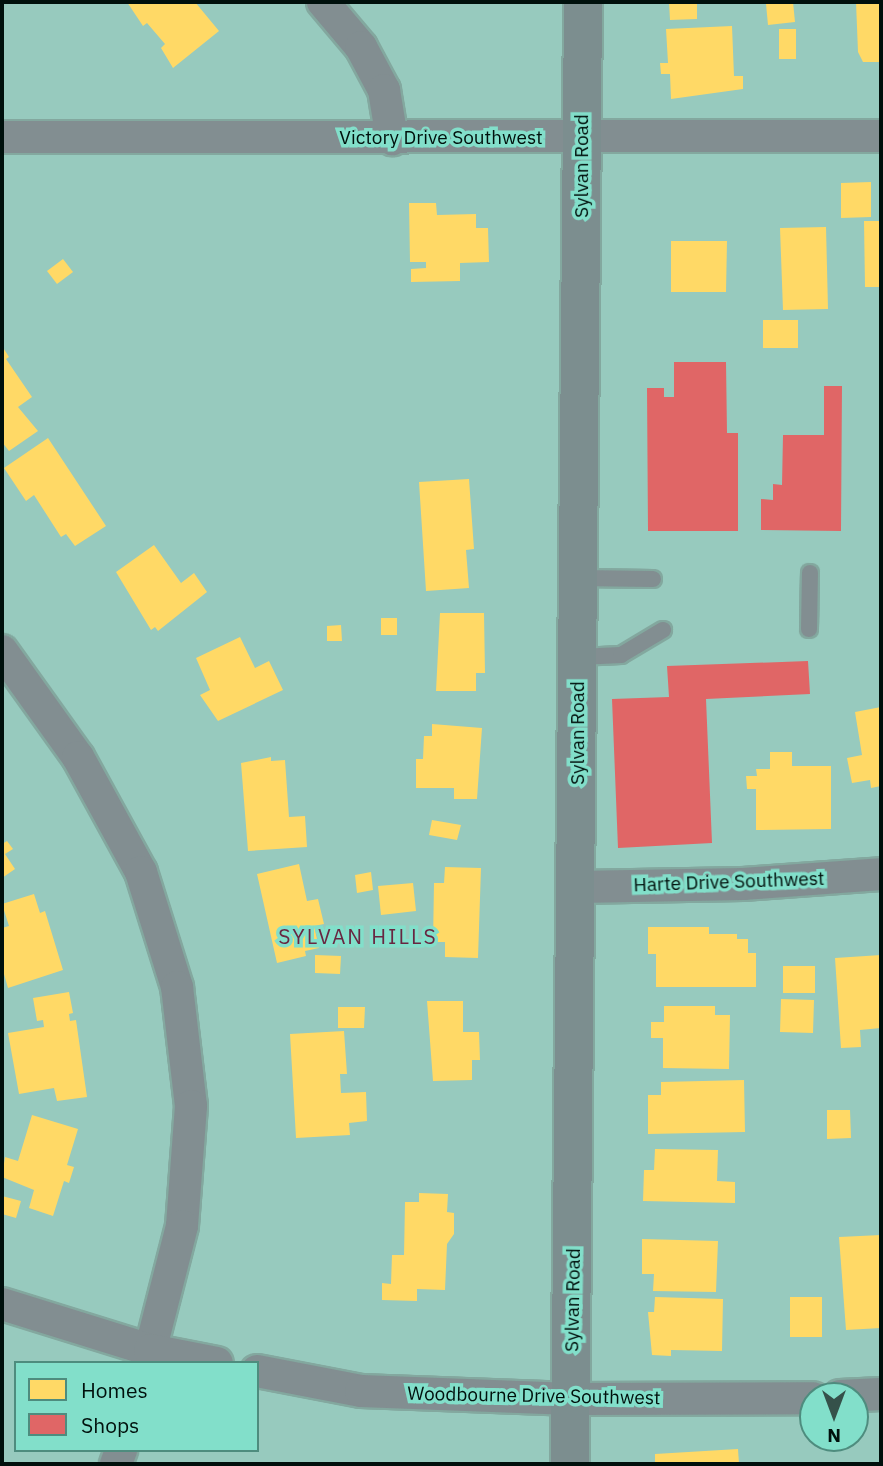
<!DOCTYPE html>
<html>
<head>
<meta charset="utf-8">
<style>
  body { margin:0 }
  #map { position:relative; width:883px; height:1466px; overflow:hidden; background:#97cabe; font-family:"IBM Plex Sans",sans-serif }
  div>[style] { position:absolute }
  .homes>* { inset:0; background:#ffd966 }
  .shops>* { inset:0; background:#e06666 }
  .roads { filter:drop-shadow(2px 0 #83a89f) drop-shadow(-2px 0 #83a89f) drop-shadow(0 2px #83a89f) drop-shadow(0 -2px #83a89f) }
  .lane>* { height:16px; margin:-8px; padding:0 8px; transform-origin:8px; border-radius:8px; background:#828e91 }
  .street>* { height:32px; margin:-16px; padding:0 16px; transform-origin:16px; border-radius:16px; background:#828e91 }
  .secondary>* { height:38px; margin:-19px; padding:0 19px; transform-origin:19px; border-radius:19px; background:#7c8e8f }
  span { translate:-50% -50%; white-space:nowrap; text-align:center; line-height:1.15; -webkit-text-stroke:7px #82dfca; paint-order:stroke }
  .street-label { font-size:19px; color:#00100c }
  .neighbourhood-label { font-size:21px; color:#682641; letter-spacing:2px }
  .frame { position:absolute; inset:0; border:4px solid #00100c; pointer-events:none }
  .legend { position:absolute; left:14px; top:1361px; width:245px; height:91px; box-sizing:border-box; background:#82dfca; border:2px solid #4e8c7e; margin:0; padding:9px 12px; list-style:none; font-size:21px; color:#00100c }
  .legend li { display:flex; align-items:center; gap:14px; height:35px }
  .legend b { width:35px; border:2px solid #4e8c7e }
  .north { position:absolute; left:799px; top:1382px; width:70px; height:70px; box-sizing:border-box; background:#82dfca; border:2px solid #4e8c7e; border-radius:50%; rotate:180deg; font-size:19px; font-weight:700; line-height:28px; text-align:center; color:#00100c }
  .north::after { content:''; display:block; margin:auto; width:24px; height:32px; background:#35514a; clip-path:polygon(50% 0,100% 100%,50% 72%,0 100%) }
</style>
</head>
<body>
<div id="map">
  <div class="homes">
    <i style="clip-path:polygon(127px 2px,195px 2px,219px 31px,173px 68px,161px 48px,165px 44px,147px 23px,143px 26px)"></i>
    <i style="clip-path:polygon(669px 2px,709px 2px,709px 4px,697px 4px,697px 19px,670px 20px)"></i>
    <i style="clip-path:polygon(793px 2px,795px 22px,768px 25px,766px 4px)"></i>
    <i style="clip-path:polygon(856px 2px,881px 2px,881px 62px,863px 62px,858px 52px)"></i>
    <i style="clip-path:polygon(732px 26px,734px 76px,743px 76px,743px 89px,671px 99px,670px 74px,661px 74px,660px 63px,668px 63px,666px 29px)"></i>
    <i style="clip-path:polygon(779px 29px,796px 29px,796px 59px,779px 59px)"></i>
    <i style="clip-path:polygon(871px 182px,871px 217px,841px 218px,841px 183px)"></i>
    <i style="clip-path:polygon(409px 203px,436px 203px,437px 215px,476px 214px,476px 228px,488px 228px,489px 262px,460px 263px,460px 281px,411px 282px,411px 269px,426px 268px,426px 262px,410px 262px)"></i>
    <i style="clip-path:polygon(864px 221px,881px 221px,881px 287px,865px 287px)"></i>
    <i style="clip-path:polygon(826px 227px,828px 309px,783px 310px,780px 228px)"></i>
    <i style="clip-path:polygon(671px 241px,727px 241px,726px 292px,671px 292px)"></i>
    <i style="clip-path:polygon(63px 259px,73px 272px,57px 284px,47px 271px)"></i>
    <i style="clip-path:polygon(763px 320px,798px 320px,798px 348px,763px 348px)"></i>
    <i style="clip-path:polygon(2px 346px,9px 357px,6px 359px,32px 397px,18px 407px,38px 431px,9px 451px,2px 442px)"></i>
    <i style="clip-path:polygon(48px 438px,106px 526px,75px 546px,66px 534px,61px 537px,34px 495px,26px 501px,4px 468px)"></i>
    <i style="clip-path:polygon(469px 479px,474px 549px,466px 550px,469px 588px,426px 591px,419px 482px)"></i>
    <i style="clip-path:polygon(154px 545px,181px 583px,194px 573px,207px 592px,158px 631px,155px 627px,151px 630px,116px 572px)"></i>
    <i style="clip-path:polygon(440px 613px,484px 613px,485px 673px,476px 673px,476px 691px,436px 691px)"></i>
    <i style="clip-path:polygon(381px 618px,397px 618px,397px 635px,381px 635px)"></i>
    <i style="clip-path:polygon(341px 625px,342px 641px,327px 641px,327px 626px)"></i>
    <i style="clip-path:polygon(240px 637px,255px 668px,269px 661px,283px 690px,218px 721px,200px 695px,210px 690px,196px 658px)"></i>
    <i style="clip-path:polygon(881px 707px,881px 786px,871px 788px,870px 780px,852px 783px,847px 758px,862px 755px,855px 712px)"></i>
    <i style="clip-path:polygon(432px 724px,482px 728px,477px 799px,454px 799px,454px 788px,416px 788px,416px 759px,423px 759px,424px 736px,432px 736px)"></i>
    <i style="clip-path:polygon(770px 752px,792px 752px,792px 766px,831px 766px,831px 829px,756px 830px,756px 789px,747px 789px,746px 776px,757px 776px,756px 769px,770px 769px)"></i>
    <i style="clip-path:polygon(271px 757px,271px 761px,285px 760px,289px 817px,305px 816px,307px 847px,248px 851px,241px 763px)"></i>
    <i style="clip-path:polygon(432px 820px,461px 825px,457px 840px,429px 835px)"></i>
    <i style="clip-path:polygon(7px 841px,13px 849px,5px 854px,15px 869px,2px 878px,2px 844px)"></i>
    <i style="clip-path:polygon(299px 864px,307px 901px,318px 899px,324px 924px,314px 926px,319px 948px,305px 951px,306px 956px,277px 963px,257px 874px)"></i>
    <i style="clip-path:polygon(445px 867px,481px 868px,478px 958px,445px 957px,445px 942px,433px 942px,434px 883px,444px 883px)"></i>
    <i style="clip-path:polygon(371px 872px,373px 890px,357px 893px,355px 875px)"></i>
    <i style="clip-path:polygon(413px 883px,416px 911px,381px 915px,378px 886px)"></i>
    <i style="clip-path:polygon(34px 894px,40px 913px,45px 911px,63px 970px,8px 988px,2px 967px,2px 928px,9px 926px,2px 904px)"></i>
    <i style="clip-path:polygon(648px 927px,709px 927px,709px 934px,737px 934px,737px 939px,748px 939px,748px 953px,756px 953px,756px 987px,656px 987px,656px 954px,648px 954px)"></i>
    <i style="clip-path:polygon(315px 955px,341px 956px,340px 974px,315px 973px)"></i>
    <i style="clip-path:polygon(881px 955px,881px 1028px,860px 1030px,861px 1047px,841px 1048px,835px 958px)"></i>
    <i style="clip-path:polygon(783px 966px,815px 966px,815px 993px,783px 993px)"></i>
    <i style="clip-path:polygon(69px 992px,73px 1013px,69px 1014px,70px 1021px,76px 1020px,87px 1097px,57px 1101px,54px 1088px,19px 1094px,8px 1033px,44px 1027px,43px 1020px,37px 1021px,33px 998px)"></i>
    <i style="clip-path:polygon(781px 999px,814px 1000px,813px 1033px,780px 1032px)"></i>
    <i style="clip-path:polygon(427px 1001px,463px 1001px,463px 1032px,479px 1032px,480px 1060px,472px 1060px,472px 1080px,433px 1081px)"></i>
    <i style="clip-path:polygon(664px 1006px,715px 1006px,715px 1015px,730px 1015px,729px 1069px,663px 1068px,663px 1038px,651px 1038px,651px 1022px,664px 1022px)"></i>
    <i style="clip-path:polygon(338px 1007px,365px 1007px,364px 1028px,338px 1028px)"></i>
    <i style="clip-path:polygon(344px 1031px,347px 1074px,340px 1074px,341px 1093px,366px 1092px,367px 1121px,349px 1123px,350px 1135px,296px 1138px,290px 1034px)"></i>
    <i style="clip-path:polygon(744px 1080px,745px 1132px,648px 1134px,648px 1095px,661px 1095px,661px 1082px)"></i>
    <i style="clip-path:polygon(827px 1110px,850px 1110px,851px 1138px,827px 1139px)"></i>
    <i style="clip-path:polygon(32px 1115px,78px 1129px,67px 1165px,74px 1167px,69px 1183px,64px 1181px,53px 1216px,29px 1208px,34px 1190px,2px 1177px,5px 1157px,18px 1161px)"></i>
    <i style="clip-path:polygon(655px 1149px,718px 1150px,717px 1181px,735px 1182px,735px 1203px,643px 1201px,644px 1170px,654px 1170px)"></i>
    <i style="clip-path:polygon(419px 1193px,448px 1194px,447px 1212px,454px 1213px,454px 1234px,447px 1244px,445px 1290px,417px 1289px,417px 1301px,382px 1300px,382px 1283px,391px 1284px,392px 1255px,404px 1255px,405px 1202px,419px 1202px)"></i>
    <i style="clip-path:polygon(2px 1196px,21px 1201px,16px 1218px,2px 1214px)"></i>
    <i style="clip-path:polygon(881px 1235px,881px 1328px,846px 1330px,839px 1237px)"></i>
    <i style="clip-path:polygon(642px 1239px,718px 1241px,716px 1292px,653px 1291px,654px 1274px,642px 1274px)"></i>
    <i style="clip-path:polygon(655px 1297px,723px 1299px,722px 1351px,671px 1350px,671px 1356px,652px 1355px,648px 1312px,654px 1312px)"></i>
    <i style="clip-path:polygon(790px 1297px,822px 1297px,822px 1337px,790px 1337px)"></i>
    <i style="clip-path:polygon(738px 1449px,739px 1464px,655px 1464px,655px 1454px)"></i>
  </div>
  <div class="shops">
    <i style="clip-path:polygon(674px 362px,726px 362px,727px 433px,738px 433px,738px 531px,648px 531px,647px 388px,664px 388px,664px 397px,674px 397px)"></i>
    <i style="clip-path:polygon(824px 386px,842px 386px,841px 531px,761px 530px,761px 499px,773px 500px,773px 484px,782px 485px,783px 435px,824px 435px)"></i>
    <i style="clip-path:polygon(808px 661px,810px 694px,706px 699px,712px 843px,618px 848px,612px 699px,669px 697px,667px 666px)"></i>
  </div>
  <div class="roads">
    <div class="lane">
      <i style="left:579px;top:578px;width:74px;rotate:0.8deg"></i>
      <i style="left:809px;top:629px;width:56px;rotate:-89deg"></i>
      <i style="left:579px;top:657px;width:42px;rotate:-2.7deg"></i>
      <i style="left:621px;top:655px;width:49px;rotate:-30.8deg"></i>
    </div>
    <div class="street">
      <i style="left:323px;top:2px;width:59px;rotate:49.8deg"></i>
      <i style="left:361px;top:47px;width:49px;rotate:61.9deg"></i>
      <i style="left:384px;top:90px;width:50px;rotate:80.7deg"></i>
      <i style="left:2px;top:137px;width:879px;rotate:-0.07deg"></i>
      <i style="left:2px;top:651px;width:130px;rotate:54.4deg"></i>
      <i style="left:78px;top:757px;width:131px;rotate:61.3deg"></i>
      <i style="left:141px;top:872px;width:121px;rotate:72.6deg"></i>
      <i style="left:177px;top:987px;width:120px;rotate:83.3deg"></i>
      <i style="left:191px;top:1106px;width:120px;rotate:94.3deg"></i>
      <i style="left:182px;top:1226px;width:141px;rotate:104.3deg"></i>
      <i style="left:577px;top:887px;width:166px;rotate:-1deg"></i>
      <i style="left:743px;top:884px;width:138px;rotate:-4.1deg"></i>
      <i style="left:2px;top:1304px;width:155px;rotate:17.3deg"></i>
      <i style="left:150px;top:1350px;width:68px;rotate:11deg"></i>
      <i style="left:257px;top:1371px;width:106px;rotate:10.9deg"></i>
      <i style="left:361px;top:1391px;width:211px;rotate:2.2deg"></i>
      <i style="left:572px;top:1399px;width:241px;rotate:-0.2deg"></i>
      <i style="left:840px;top:1396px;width:41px;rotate:-2.8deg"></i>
      <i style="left:116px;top:1464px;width:15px;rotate:-70deg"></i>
    </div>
    <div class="secondary">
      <i style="left:570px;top:1464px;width:1462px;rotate:-89.49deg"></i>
    </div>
  </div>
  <div class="street-label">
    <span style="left:441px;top:138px">Victory Drive Southwest</span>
    <span style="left:582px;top:166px;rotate:-90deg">Sylvan Road</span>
    <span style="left:578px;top:733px;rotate:-90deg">Sylvan Road</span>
    <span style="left:729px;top:882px;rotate:-2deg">Harte Drive Southwest</span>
    <span style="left:573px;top:1300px;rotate:-89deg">Sylvan Road</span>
    <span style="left:534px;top:1396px;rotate:1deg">Woodbourne Drive Southwest</span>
  </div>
  <div class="neighbourhood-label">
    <span style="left:358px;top:936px">SYLVAN HILLS</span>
  </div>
  <div class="frame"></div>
  <ul class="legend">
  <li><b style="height:19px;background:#ffd966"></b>Homes</li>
  <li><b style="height:19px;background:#e06666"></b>Shops</li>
  </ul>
  <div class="north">N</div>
</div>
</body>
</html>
